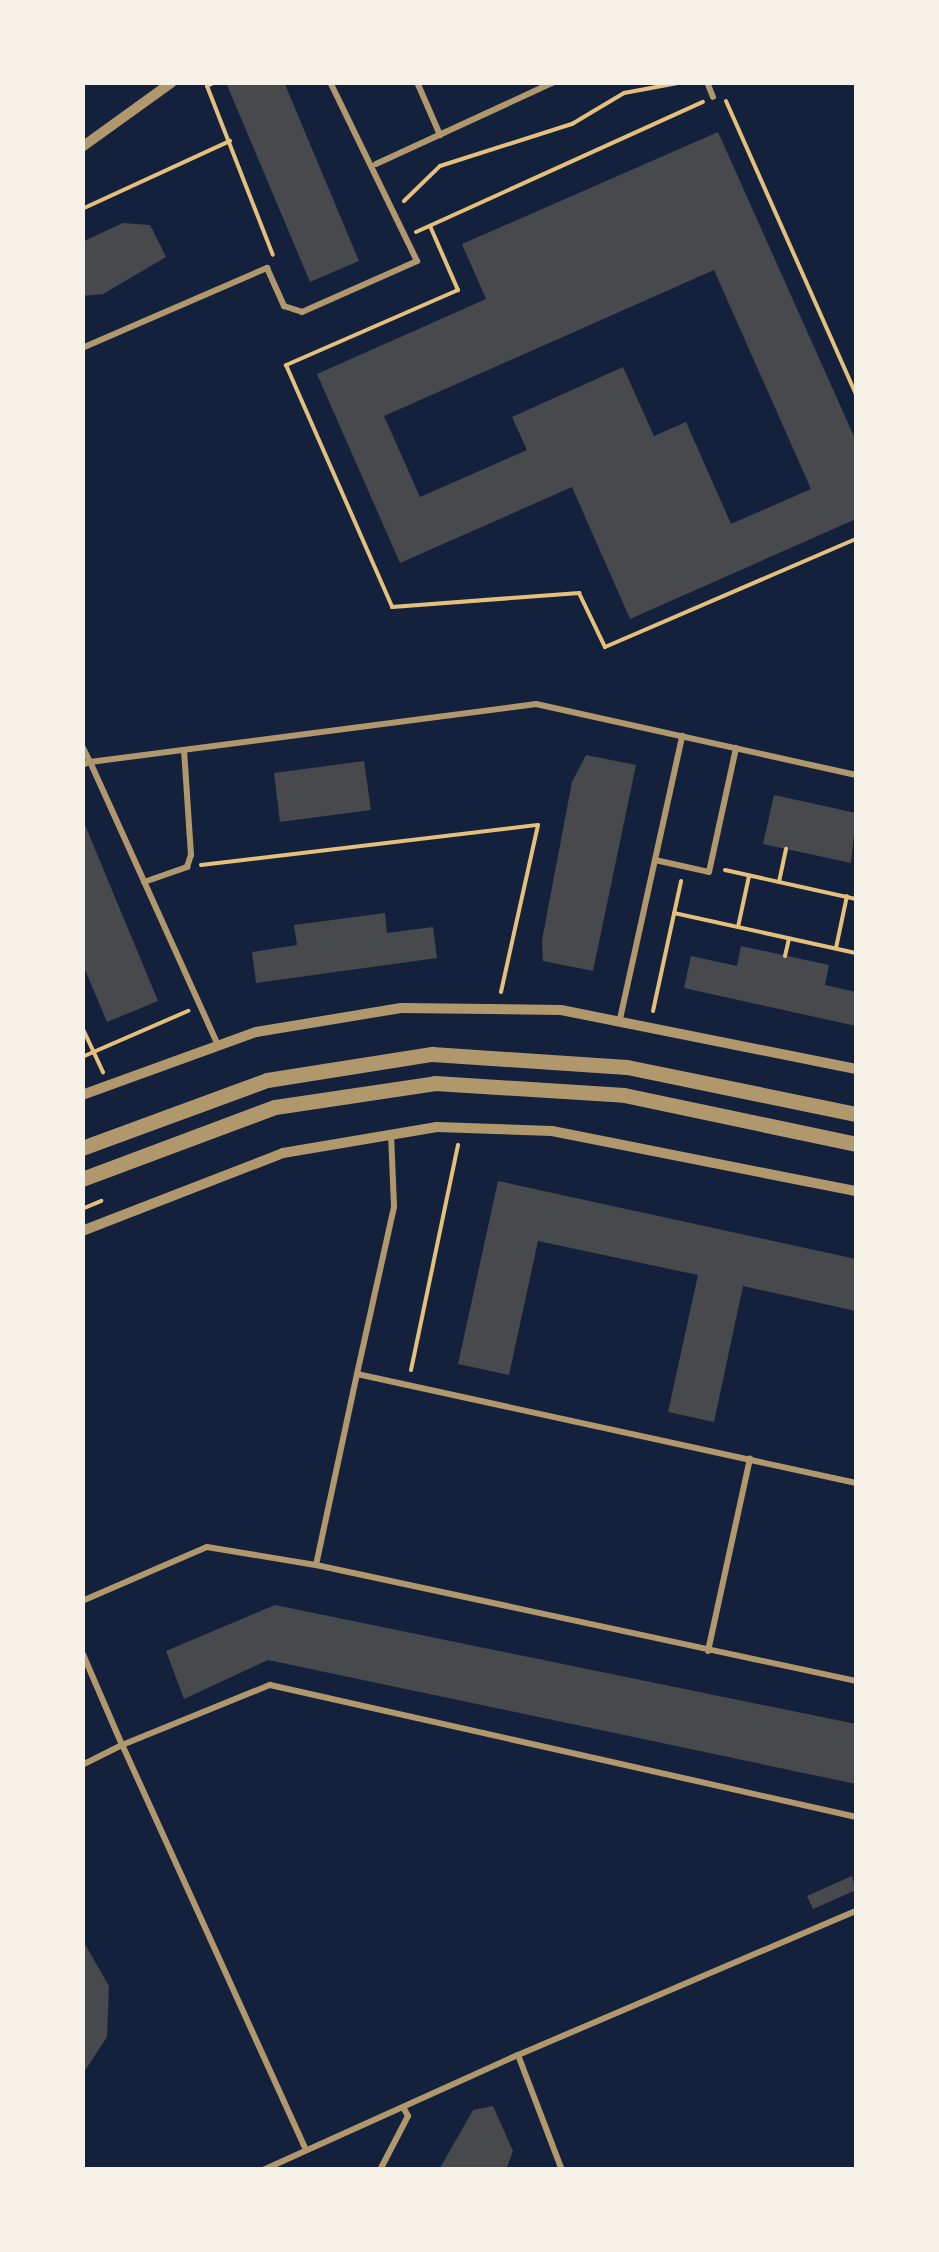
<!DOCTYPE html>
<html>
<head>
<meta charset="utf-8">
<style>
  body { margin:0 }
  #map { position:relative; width:939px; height:2252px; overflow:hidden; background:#14213d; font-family:Manrope,sans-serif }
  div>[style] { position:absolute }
  .building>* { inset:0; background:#48494c }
  .path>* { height:4px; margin:-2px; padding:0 2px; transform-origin:2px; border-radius:2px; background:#e5c07b }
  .service>* { height:6px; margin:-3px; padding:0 3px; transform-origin:3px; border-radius:3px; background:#b1986c }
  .minor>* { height:10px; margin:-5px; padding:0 5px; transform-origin:5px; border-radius:5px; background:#b1986c }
  .tertiary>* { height:15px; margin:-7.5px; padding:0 7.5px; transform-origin:7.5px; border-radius:7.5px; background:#b1986c }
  span { translate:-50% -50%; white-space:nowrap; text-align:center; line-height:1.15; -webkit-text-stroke:8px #f6f1e7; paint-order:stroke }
  .frame { position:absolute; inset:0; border:85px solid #f6f1e7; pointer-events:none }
</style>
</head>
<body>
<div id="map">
  <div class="building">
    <i style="clip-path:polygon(284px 82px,359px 261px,310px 282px,227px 85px)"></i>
    <i style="clip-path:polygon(evenodd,718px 132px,856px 441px,856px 519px,630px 619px,572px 487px,400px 563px,317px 374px,486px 299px,462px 244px,718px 132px,714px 270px,811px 489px,731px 524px,686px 422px,654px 436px,623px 367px,512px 417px,527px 450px,420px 497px,384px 416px,714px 270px)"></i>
    <i style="clip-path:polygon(123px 223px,150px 225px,166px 257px,103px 294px,82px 296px,84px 241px)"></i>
    <i style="clip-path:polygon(586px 755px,636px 765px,593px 971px,543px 961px,542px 940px,572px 782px)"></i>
    <i style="clip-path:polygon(364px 761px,371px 810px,280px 822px,274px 773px)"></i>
    <i style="clip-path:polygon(774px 795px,856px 813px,851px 863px,763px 844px)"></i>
    <i style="clip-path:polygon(83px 820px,158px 1001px,107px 1022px,83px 965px)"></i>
    <i style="clip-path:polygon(385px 913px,387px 933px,433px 927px,437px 958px,256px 983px,252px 952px,297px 945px,294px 925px)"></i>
    <i style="clip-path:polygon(741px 946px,829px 965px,825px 985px,856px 992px,856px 1026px,684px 988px,691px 956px,737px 966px)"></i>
    <i style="clip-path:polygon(498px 1181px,856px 1259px,856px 1311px,743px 1286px,714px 1422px,668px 1412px,698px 1275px,538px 1241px,509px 1375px,458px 1364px)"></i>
    <i style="clip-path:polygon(275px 1605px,856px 1724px,856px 1784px,268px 1660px,184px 1699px,166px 1651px)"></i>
    <i style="clip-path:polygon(852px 1876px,856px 1890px,813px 1909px,807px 1896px)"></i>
    <i style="clip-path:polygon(82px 1939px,109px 1986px,107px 2037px,82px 2075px)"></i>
    <i style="clip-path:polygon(493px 2106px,513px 2151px,506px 2170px,439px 2170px,473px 2110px)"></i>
  </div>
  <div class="path">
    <i style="left:215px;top:82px;width:9px;rotate:153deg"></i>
    <i style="left:207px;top:86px;width:181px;rotate:68.7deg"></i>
    <i style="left:726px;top:101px;width:321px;rotate:66.1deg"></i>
    <i style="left:404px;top:201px;width:50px;rotate:-44.2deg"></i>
    <i style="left:440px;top:166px;width:139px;rotate:-17.7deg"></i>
    <i style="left:572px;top:124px;width:61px;rotate:-30.8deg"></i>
    <i style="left:624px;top:93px;width:60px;rotate:-10.6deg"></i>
    <i style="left:82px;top:209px;width:163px;rotate:-24.7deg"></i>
    <i style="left:430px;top:226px;width:70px;rotate:66.4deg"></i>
    <i style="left:458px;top:290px;width:188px;rotate:156.4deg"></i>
    <i style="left:286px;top:365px;width:264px;rotate:66.3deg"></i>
    <i style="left:392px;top:607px;width:188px;rotate:-4.3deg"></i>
    <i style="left:579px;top:593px;width:60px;rotate:64.3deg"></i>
    <i style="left:605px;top:647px;width:273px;rotate:-23.3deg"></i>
    <i style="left:416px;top:232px;width:315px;rotate:-24.4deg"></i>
    <i style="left:201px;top:865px;width:339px;rotate:-6.8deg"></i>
    <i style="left:538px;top:825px;width:171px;rotate:102.5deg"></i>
    <i style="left:725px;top:870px;width:134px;rotate:12.5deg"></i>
    <i style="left:779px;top:882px;width:34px;rotate:-78deg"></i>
    <i style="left:674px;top:913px;width:186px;rotate:12.4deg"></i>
    <i style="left:738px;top:927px;width:52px;rotate:-77.8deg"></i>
    <i style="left:836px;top:948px;width:53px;rotate:-78.1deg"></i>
    <i style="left:785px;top:956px;width:18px;rotate:-77deg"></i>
    <i style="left:653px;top:1011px;width:133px;rotate:-77.8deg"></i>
    <i style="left:82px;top:1027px;width:50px;rotate:65deg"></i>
    <i style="left:82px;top:1057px;width:116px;rotate:-23.5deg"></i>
    <i style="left:82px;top:1209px;width:21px;rotate:-23deg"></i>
    <i style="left:411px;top:1370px;width:230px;rotate:-78.2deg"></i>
  </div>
  <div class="service">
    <i style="left:417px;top:82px;width:58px;rotate:66.5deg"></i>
    <i style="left:707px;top:82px;width:16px;rotate:68deg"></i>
    <i style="left:376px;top:164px;width:196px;rotate:-24.7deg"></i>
    <i style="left:82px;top:348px;width:202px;rotate:-23.4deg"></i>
    <i style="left:267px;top:268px;width:42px;rotate:65.9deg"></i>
    <i style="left:284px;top:306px;width:19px;rotate:18deg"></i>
    <i style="left:302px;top:312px;width:126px;rotate:-23.9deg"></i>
    <i style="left:417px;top:261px;width:199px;rotate:-115.9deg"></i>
    <i style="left:82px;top:746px;width:18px;rotate:63deg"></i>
    <i style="left:90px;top:762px;width:9px;rotate:159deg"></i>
    <i style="left:655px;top:860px;width:55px;rotate:12.5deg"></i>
    <i style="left:709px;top:872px;width:127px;rotate:-77.7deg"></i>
    <i style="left:144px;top:882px;width:46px;rotate:-19.2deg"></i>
    <i style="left:187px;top:867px;width:13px;rotate:-72deg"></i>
    <i style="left:191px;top:855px;width:105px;rotate:-93.8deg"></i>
    <i style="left:620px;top:1019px;width:290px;rotate:-77.6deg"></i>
    <i style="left:217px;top:1043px;width:308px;rotate:-114.3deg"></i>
    <i style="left:90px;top:762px;width:450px;rotate:-7.4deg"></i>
    <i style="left:536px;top:704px;width:328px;rotate:12.5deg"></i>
    <i style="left:391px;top:1134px;width:73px;rotate:87.6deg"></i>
    <i style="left:394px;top:1207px;width:171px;rotate:102.5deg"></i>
    <i style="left:357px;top:1374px;width:511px;rotate:12.32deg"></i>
    <i style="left:316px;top:1565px;width:552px;rotate:12.12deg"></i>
    <i style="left:82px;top:1601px;width:136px;rotate:-23.4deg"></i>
    <i style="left:207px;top:1547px;width:110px;rotate:9.4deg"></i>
    <i style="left:316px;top:1565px;width:195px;rotate:-77.9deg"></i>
    <i style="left:708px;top:1651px;width:197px;rotate:-77.7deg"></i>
    <i style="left:82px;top:1652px;width:101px;rotate:66.7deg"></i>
    <i style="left:122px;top:1745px;width:45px;rotate:153.4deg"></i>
    <i style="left:518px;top:2055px;width:367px;rotate:-23.1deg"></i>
    <i style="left:306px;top:2150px;width:445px;rotate:-114.4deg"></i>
    <i style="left:122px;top:1745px;width:160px;rotate:-22.1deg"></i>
    <i style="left:270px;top:1685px;width:601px;rotate:12.69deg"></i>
    <i style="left:263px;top:2170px;width:280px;rotate:-24.3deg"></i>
    <i style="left:518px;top:2055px;width:123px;rotate:69.1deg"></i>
    <i style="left:380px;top:2170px;width:61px;rotate:-62.6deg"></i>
    <i style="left:408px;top:2116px;width:10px;rotate:-119deg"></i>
  </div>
  <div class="minor">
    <i style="left:82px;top:147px;width:111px;rotate:-35.8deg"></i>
    <i style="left:82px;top:1095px;width:185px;rotate:-19.9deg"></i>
    <i style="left:256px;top:1032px;width:147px;rotate:-9.4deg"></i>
    <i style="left:401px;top:1008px;width:160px;rotate:0.7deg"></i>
    <i style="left:561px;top:1010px;width:301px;rotate:11.3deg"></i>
    <i style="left:82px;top:1231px;width:216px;rotate:-21.2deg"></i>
    <i style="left:283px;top:1153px;width:156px;rotate:-9.6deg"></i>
    <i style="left:437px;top:1127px;width:115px;rotate:2deg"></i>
    <i style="left:552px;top:1131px;width:310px;rotate:11.2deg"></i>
  </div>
  <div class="tertiary">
    <i style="left:82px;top:1148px;width:197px;rotate:-20.2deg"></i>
    <i style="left:267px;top:1080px;width:167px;rotate:-9deg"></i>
    <i style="left:432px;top:1054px;width:195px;rotate:3.8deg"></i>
    <i style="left:627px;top:1067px;width:234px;rotate:11.6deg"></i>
    <i style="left:82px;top:1179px;width:206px;rotate:-20.5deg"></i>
    <i style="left:275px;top:1107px;width:162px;rotate:-8.5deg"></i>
    <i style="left:435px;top:1083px;width:189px;rotate:3.6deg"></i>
    <i style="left:624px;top:1095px;width:237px;rotate:11.9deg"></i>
  </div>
  <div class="frame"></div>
</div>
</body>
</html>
